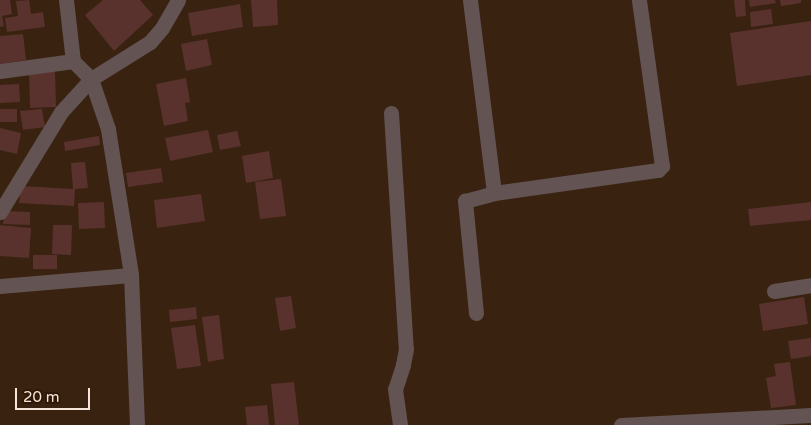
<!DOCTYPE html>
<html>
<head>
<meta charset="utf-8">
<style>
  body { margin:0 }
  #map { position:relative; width:811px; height:425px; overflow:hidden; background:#392210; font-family:"Varela Round",sans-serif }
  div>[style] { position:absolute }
  .building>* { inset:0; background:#59322e }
  .minor>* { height:15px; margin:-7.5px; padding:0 7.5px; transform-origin:7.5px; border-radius:7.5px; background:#635353 }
  .tertiary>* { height:15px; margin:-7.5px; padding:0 7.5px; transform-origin:7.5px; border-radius:7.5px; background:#635353 }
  span { translate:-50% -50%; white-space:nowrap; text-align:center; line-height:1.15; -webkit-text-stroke:5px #2f1806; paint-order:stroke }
  .scale { position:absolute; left:15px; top:388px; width:75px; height:22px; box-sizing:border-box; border:2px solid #f5e5da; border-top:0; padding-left:6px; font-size:15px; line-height:18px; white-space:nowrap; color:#f5e5da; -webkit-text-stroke:4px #2f1806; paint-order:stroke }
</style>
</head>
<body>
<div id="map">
  <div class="building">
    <i style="clip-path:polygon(0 0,10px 0,12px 14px,2px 16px,4px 26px,0 27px)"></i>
    <i style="clip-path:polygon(29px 0,31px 14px,43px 12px,45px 27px,7px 32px,5px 18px,18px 16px,16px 1px)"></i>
    <i style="clip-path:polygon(103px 0,140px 0,153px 15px,114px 51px,85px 15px)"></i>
    <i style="clip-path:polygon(251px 0,277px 0,278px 25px,253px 27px)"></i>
    <i style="clip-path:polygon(734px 0,745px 0,746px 16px,736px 17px)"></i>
    <i style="clip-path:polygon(749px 0,775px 0,776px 3px,750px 7px)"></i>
    <i style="clip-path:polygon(780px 0,801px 0,801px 3px,781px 6px)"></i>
    <i style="clip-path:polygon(240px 4px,243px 27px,192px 36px,188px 13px)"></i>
    <i style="clip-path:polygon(771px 9px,773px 24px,751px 27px,750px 12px)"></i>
    <i style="clip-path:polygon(811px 21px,811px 75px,737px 86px,730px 33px)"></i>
    <i style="clip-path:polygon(23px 34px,26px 60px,0 64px,0 36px)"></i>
    <i style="clip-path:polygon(207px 39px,212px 65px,186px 71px,181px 44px)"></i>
    <i style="clip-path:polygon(55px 71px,56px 107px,30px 108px,29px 72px)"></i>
    <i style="clip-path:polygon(186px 78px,190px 102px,185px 103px,188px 121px,164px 126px,156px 84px)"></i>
    <i style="clip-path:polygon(19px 84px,20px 102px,0 103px,0 85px)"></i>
    <i style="clip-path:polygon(0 109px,17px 109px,17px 122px,0 122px)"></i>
    <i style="clip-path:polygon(42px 109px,45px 127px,23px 130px,20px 111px)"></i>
    <i style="clip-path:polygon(0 128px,21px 133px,17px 154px,0 150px)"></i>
    <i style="clip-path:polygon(208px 130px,213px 152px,170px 161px,165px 138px)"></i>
    <i style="clip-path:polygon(237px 131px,241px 146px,220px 150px,217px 135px)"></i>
    <i style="clip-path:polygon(99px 136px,100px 145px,65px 151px,64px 142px)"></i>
    <i style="clip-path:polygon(269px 151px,273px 178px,246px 183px,242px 156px)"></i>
    <i style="clip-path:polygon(85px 162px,88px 188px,75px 189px,74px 206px,19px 203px,21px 186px,73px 189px,71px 163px)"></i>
    <i style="clip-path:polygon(161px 168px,163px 182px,128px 187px,126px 173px)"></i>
    <i style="clip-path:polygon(281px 179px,286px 216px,260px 219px,255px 182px)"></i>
    <i style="clip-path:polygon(201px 194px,205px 221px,157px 228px,154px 200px)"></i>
    <i style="clip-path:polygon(104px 202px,105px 228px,79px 229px,78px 203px)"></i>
    <i style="clip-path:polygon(811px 202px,811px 220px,750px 226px,748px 209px)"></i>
    <i style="clip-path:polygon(4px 211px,30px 212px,30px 225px,3px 224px)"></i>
    <i style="clip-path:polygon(0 225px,31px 228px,29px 258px,0 256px)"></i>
    <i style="clip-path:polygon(53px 225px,72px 225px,71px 255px,52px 254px)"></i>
    <i style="clip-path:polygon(33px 255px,57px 255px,57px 269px,33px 269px)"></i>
    <i style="clip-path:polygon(291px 296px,296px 328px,280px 331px,275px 298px)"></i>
    <i style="clip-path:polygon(804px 297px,808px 324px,763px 331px,759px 304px)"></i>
    <i style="clip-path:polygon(196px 307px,197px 319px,170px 322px,169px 310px)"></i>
    <i style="clip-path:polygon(219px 315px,224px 359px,208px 362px,202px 317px)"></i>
    <i style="clip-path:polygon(195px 325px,201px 366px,177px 369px,171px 328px)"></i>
    <i style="clip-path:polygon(811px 338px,811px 356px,791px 359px,788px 341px)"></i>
    <i style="clip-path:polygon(790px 362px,796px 405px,771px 408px,766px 378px,776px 376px,774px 364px)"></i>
    <i style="clip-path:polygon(294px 382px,299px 425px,275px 425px,271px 384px)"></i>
    <i style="clip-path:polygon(267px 405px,269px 425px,247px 425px,245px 407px)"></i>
  </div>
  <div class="minor">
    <i style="left:66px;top:0;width:61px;rotate:83.5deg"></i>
    <i style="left:73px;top:61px;width:25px;rotate:45deg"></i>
    <i style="left:91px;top:79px;width:53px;rotate:71.2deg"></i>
    <i style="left:108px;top:129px;width:148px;rotate:81deg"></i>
    <i style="left:470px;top:0;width:194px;rotate:82.9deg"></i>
    <i style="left:0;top:71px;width:74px;rotate:-7.8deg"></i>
    <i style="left:391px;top:113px;width:236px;rotate:86.4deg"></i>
    <i style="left:406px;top:349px;width:16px;rotate:101deg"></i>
    <i style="left:403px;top:365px;width:25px;rotate:108deg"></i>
    <i style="left:395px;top:389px;width:36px;rotate:82deg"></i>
    <i style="left:0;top:212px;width:117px;rotate:-58.6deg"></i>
    <i style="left:61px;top:112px;width:45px;rotate:-47.7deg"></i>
    <i style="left:91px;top:79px;width:70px;rotate:-32.1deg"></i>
    <i style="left:150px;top:42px;width:18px;rotate:-49deg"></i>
    <i style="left:162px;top:28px;width:32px;rotate:-60deg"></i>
    <i style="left:774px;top:291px;width:37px;rotate:-9deg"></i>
    <i style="left:476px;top:313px;width:113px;rotate:-95.6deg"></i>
    <i style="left:465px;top:201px;width:30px;rotate:-15deg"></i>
    <i style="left:494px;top:193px;width:166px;rotate:-8deg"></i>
    <i style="left:658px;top:170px;width:6px;rotate:-45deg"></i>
    <i style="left:662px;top:166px;width:168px;rotate:-97.9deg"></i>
  </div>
  <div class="tertiary">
    <i style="left:0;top:286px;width:131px;rotate:-4.8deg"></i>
    <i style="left:131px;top:275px;width:150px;rotate:87.7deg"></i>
    <i style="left:621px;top:425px;width:190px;rotate:-3deg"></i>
  </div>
  <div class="scale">20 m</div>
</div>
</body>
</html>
